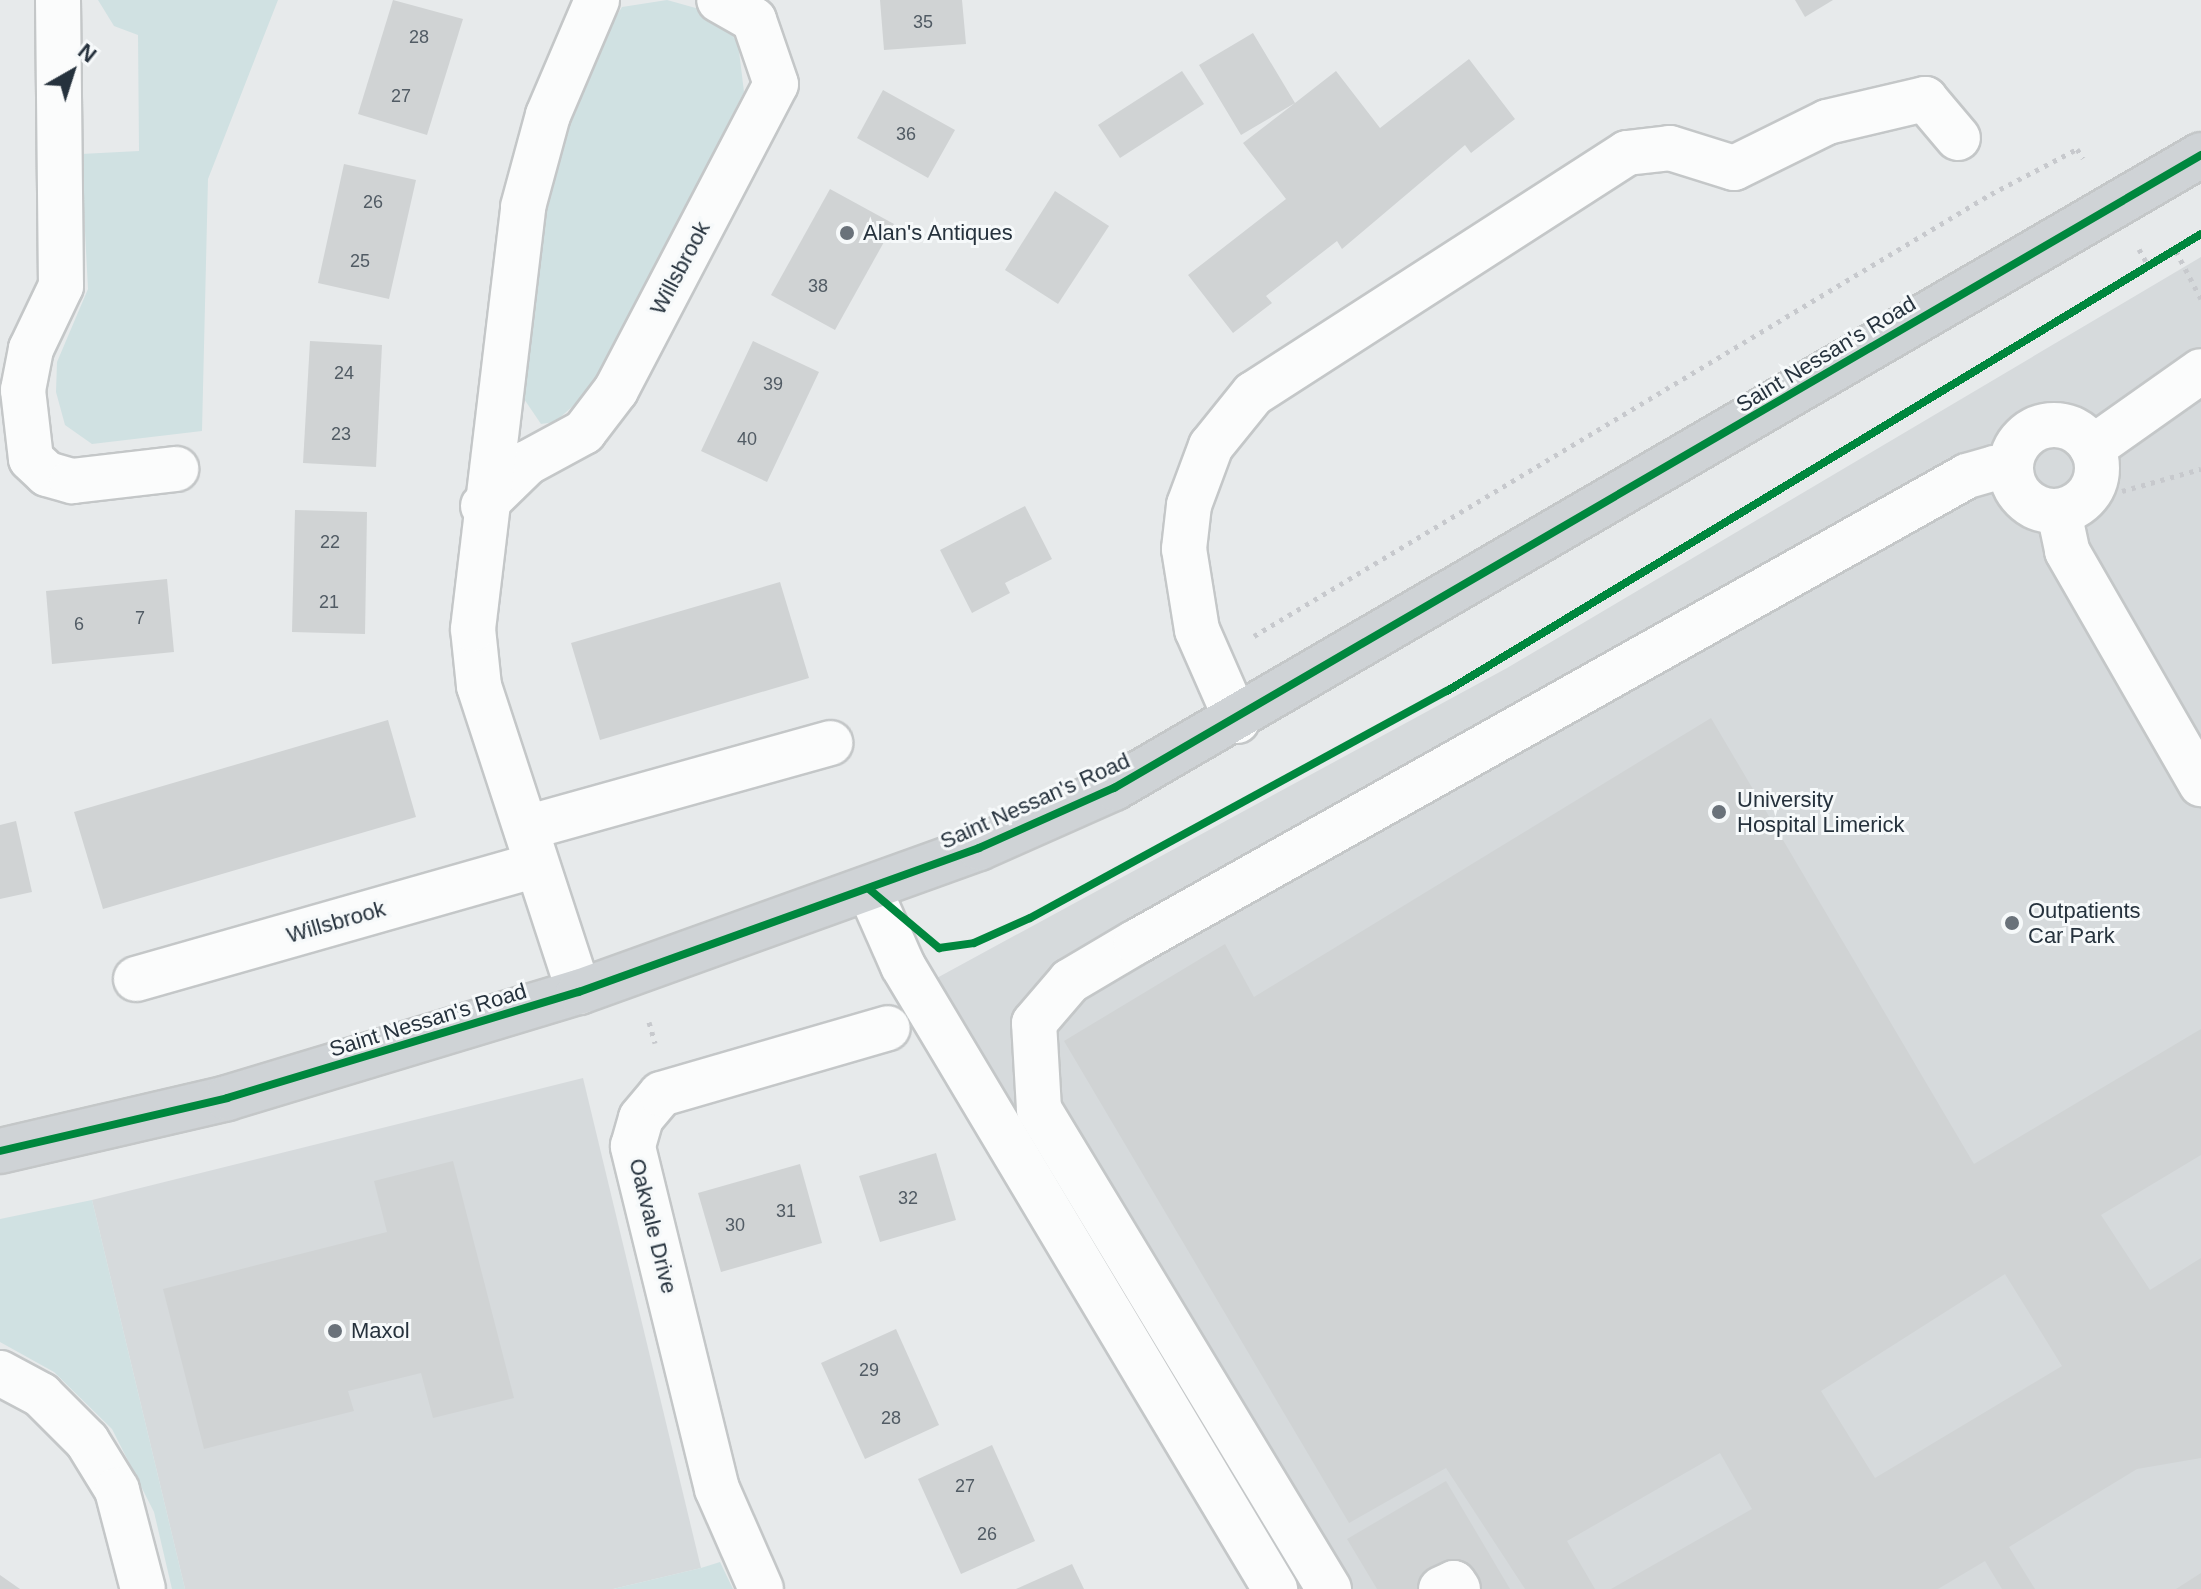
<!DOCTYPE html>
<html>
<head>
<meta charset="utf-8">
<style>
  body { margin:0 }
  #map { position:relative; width:2201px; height:1589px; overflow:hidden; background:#e7eaeb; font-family:Helvetica,sans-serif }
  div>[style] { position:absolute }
  .built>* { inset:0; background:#d6dadc }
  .green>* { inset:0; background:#d0e1e2 }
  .building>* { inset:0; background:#d0d3d4 }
  .path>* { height:5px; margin-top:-2.5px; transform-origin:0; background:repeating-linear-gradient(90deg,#c7c9cd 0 4px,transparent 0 10px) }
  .roads { filter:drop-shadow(2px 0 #c4c7c8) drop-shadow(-2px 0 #c4c7c8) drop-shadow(0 2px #c4c7c8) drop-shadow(0 -2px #c4c7c8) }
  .minor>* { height:44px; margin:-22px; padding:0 22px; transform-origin:22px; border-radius:22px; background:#fbfcfc }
  .minor>.ring { margin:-22px; padding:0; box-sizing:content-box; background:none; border:44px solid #fbfcfc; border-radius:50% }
  .major>* { height:44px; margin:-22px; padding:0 22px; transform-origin:22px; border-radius:22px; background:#cfd3d6 }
  .cycleway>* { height:8px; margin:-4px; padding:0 4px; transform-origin:4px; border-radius:4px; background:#00873e }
  .dots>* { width:22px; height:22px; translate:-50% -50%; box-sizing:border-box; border:4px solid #f6f9fa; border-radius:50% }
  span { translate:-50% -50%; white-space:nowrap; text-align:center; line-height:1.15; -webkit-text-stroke:6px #f6f9fa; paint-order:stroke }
  .number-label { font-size:18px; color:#515b64 }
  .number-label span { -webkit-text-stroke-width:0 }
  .poi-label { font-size:22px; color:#26323d }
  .left { translate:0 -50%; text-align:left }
  .street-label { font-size:22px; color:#26323d }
  .north { position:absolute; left:32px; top:32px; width:80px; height:80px; -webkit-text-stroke:6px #f6f9fa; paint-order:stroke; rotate:39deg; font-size:22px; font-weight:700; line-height:32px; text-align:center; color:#26323d }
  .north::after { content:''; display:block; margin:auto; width:28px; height:36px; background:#26323d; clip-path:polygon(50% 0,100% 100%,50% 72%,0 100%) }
</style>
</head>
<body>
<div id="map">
  <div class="built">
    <i style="clip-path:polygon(2201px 257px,2201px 1589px,1256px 1589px,935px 979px,1507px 668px)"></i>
    <i style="clip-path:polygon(583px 1078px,701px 1568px,613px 1589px,185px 1589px,92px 1200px)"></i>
  </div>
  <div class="green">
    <i style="clip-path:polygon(98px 0,278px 0,208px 179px,202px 431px,92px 444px,65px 425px,56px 392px,57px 362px,88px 289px,81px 154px,139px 151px,138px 35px,114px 26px)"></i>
    <i style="clip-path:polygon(667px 0,710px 12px,726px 27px,738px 43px,744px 92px,591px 390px,555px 422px,541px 424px,522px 396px,536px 244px,588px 62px,622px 7px)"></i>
    <i style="clip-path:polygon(92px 1200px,185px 1589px,172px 1589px,154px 1512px,112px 1429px,54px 1372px,0 1342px,0 1219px)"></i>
    <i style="clip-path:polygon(720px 1562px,733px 1589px,613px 1589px,701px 1568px)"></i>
  </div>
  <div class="building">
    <i style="clip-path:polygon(393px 0,463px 19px,427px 135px,358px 114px)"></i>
    <i style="clip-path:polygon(880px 0,962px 0,966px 44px,884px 50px)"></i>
    <i style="clip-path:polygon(1795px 0,1833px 0,1805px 17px)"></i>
    <i style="clip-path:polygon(1253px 33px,1295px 103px,1336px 71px,1380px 128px,1469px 59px,1515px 119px,1471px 153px,1465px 145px,1342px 249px,1337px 241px,1266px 296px,1272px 303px,1233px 333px,1188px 275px,1286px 199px,1243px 143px,1295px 103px,1241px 135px,1199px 65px)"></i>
    <i style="clip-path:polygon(1182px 71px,1204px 104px,1120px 158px,1098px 125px)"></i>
    <i style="clip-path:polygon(883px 90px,955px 130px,928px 178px,857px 138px)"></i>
    <i style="clip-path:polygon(344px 164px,416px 180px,389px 299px,318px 283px)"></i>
    <i style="clip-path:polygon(830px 189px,894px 224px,835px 330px,771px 295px)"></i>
    <i style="clip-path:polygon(1055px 191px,1109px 226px,1058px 304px,1005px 270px)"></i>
    <i style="clip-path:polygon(310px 341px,382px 345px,376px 467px,303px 463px)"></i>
    <i style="clip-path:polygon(753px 341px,819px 372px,767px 482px,701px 451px)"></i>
    <i style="clip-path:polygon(1025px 506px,1052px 559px,1005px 583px,1010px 593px,972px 613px,940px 550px)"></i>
    <i style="clip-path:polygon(295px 510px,367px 512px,365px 634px,292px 632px)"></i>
    <i style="clip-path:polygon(167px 579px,174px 652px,52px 664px,46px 591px)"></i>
    <i style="clip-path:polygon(780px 582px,809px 678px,600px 740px,571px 643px)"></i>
    <i style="clip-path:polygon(evenodd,1711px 718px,1974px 1164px,2201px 1029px,2201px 1155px,2101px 1215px,2150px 1290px,2201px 1258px,2201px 1458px,2137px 1469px,2009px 1547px,2035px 1589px,2002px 1589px,1985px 1561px,1938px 1589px,1611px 1589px,1752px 1509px,1720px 1453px,1567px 1541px,1595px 1589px,1525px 1589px,1446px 1468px,1349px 1523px,1064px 1041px,1225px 944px,1254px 997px,1711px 718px,2005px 1274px,2062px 1366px,1875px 1478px,1821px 1391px,2005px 1274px)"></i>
    <i style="clip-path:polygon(388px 720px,416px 817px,103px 909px,74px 812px)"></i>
    <i style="clip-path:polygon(16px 821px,32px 892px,0 899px,0 825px)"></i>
    <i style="clip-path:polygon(936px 1153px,956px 1220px,880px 1242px,859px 1176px)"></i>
    <i style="clip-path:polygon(453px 1161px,514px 1398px,433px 1418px,421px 1373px,348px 1391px,354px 1411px,204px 1449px,163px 1289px,387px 1232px,374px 1181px)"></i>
    <i style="clip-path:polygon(800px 1164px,822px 1243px,721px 1272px,698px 1193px)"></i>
    <i style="clip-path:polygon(896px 1329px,939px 1425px,865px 1459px,821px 1363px)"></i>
    <i style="clip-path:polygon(992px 1445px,1035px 1541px,961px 1574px,918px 1479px)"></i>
    <i style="clip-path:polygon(1446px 1481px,1510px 1589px,1377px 1589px,1347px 1539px)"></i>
    <i style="clip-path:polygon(1072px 1564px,1084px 1589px,1016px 1589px)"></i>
    <i style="clip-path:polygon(2201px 1573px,2201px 1589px,2176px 1589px)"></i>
    <i style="clip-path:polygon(0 1575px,20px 1589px,0 1589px)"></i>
  </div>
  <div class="path">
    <i style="left:2139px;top:249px;width:21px;rotate:61deg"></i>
    <i style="left:2176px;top:251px;width:54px;rotate:62.5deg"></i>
    <i style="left:2122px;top:491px;width:82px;rotate:-15.6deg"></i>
    <i style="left:1254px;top:636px;width:859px;rotate:-30.95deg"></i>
    <i style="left:1991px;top:194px;width:97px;rotate:-27.6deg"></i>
    <i style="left:2077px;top:149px;width:11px;rotate:56deg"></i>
    <i style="left:649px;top:1022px;width:22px;rotate:74deg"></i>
  </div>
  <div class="roads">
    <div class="minor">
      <i style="left:58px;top:0;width:286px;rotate:89.4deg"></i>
      <i style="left:61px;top:286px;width:70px;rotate:115.5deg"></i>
      <i style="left:31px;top:349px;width:42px;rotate:101deg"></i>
      <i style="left:23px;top:390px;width:69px;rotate:83.4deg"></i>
      <i style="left:31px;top:459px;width:22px;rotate:43deg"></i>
      <i style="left:47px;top:474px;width:26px;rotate:16deg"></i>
      <i style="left:72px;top:481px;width:105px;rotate:-6.6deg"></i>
      <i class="ring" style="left:2011px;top:425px;width:42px;height:42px"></i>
      <i style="left:2092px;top:448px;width:133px;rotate:-35.2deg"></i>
      <i style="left:483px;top:506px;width:62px;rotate:-44.3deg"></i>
      <i style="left:527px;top:463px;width:65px;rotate:-28.5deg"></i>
      <i style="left:584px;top:432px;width:53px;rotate:-52.7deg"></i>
      <i style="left:616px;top:390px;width:345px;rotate:-62.4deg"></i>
      <i style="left:776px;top:84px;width:68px;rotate:-109deg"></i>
      <i style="left:754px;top:20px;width:40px;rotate:-150.3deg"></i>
      <i style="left:2059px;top:512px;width:40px;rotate:78deg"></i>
      <i style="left:2067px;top:551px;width:269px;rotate:60.1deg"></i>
      <i style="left:1237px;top:721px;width:99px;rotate:-113.7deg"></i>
      <i style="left:1197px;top:630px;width:82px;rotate:-99.1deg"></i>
      <i style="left:1184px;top:549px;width:44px;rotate:-83.5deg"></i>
      <i style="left:1189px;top:505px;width:63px;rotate:-69.6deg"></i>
      <i style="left:1211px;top:446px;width:67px;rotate:-51.1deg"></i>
      <i style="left:1253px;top:394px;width:445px;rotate:-32.8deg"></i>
      <i style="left:1627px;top:153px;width:43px;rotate:-6.6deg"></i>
      <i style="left:1670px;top:148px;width:67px;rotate:17.4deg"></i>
      <i style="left:1734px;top:168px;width:104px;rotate:-26.3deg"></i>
      <i style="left:1827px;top:122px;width:101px;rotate:-13.2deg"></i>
      <i style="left:1925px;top:99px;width:51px;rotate:49.8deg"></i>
      <i style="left:526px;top:828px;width:316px;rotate:-15.6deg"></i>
      <i style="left:869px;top:889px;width:84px;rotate:66.2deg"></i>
      <i style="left:903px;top:966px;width:726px;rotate:59.16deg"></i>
      <i style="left:136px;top:979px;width:416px;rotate:-15.9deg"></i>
      <i style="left:579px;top:992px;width:322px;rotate:-108.1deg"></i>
      <i style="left:479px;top:686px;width:57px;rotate:-96deg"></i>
      <i style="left:473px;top:629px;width:425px;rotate:-83.2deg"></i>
      <i style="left:523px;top:207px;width:95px;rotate:-74.8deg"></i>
      <i style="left:548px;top:115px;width:125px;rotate:-66.9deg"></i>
      <i style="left:0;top:1373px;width:47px;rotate:28.2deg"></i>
      <i style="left:41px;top:1395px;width:65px;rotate:45deg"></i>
      <i style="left:87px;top:1441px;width:57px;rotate:58.5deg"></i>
      <i style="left:117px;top:1490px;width:102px;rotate:75.3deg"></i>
      <i style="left:761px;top:1589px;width:109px;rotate:-113.7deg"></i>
      <i style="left:717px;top:1489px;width:353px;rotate:-103.8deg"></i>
      <i style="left:633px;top:1146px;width:29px;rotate:-74deg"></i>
      <i style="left:641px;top:1118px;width:31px;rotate:-50deg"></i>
      <i style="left:661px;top:1094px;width:236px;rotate:-16.2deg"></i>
      <i style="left:1329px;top:1589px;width:561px;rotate:-121.14deg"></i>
      <i style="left:1039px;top:1109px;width:86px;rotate:-93.3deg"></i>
      <i style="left:1034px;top:1023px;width:55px;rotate:-49.4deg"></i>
      <i style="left:1070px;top:981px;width:77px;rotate:-30.6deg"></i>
      <i style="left:1136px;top:942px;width:953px;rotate:-29.28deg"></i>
      <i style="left:1967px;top:476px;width:29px;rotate:-16deg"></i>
      <i style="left:1995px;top:468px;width:17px;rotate:17deg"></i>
      <i style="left:1441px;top:1589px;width:14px;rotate:-25deg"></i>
      <i style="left:1454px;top:1583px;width:7px;rotate:56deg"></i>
    </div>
    <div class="major">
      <i style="left:0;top:1151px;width:233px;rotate:-13.1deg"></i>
      <i style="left:227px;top:1098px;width:368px;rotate:-16.8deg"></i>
      <i style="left:579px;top:992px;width:425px;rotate:-19.8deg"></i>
      <i style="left:979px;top:848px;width:148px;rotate:-24deg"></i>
      <i style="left:1114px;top:788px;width:1258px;rotate:-30.21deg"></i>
    </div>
  </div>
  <div class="cycleway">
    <i style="left:869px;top:889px;width:92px;rotate:40.1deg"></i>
    <i style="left:939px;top:948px;width:35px;rotate:-8deg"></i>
    <i style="left:974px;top:943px;width:61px;rotate:-24.1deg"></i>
    <i style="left:1030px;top:918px;width:475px;rotate:-28.6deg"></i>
    <i style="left:1447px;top:691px;width:882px;rotate:-31.22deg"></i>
    <i style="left:0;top:1151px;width:233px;rotate:-13.1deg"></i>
    <i style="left:227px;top:1098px;width:368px;rotate:-16.8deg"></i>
    <i style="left:579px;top:992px;width:425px;rotate:-19.8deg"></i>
    <i style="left:979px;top:848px;width:148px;rotate:-24deg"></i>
    <i style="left:1114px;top:788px;width:1258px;rotate:-30.21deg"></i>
  </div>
  <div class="dots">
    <i style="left:847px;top:233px;background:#6a727a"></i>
    <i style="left:1719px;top:812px;background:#6a727a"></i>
    <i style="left:2012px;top:923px;background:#6a727a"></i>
    <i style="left:335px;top:1331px;background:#6a727a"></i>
  </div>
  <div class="number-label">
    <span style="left:923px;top:22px">35</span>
    <span style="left:419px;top:37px">28</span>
    <span style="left:401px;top:96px">27</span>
    <span style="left:906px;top:134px">36</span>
    <span style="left:373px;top:202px">26</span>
    <span style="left:360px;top:261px">25</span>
    <span style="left:818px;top:286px">38</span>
    <span style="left:344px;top:373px">24</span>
    <span style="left:773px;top:384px">39</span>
    <span style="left:341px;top:434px">23</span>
    <span style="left:747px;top:439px">40</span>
    <span style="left:330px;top:542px">22</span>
    <span style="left:329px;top:602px">21</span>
    <span style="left:140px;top:618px">7</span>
    <span style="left:79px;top:624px">6</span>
    <span style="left:908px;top:1198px">32</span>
    <span style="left:786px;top:1211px">31</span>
    <span style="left:735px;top:1225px">30</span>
    <span style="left:869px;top:1370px">29</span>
    <span style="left:891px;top:1418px">28</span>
    <span style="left:965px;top:1486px">27</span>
    <span style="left:987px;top:1534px">26</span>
  </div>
  <div class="poi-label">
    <span class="left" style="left:863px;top:233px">Alan's Antiques</span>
    <span class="left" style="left:1737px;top:812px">University<br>Hospital Limerick</span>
    <span class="left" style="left:2028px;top:923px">Outpatients<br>Car Park</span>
    <span class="left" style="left:351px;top:1331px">Maxol</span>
  </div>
  <div class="street-label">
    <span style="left:680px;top:268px;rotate:-62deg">Willsbrook</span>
    <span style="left:1826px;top:354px;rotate:-31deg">Saint Nessan's Road</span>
    <span style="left:1035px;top:801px;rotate:-24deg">Saint Nessan's Road</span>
    <span style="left:336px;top:922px;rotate:-16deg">Willsbrook</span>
    <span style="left:428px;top:1020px;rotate:-17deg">Saint Nessan's Road</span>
    <span style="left:653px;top:1226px;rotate:76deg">Oakvale Drive</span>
  </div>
  <div class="north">N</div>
</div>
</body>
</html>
